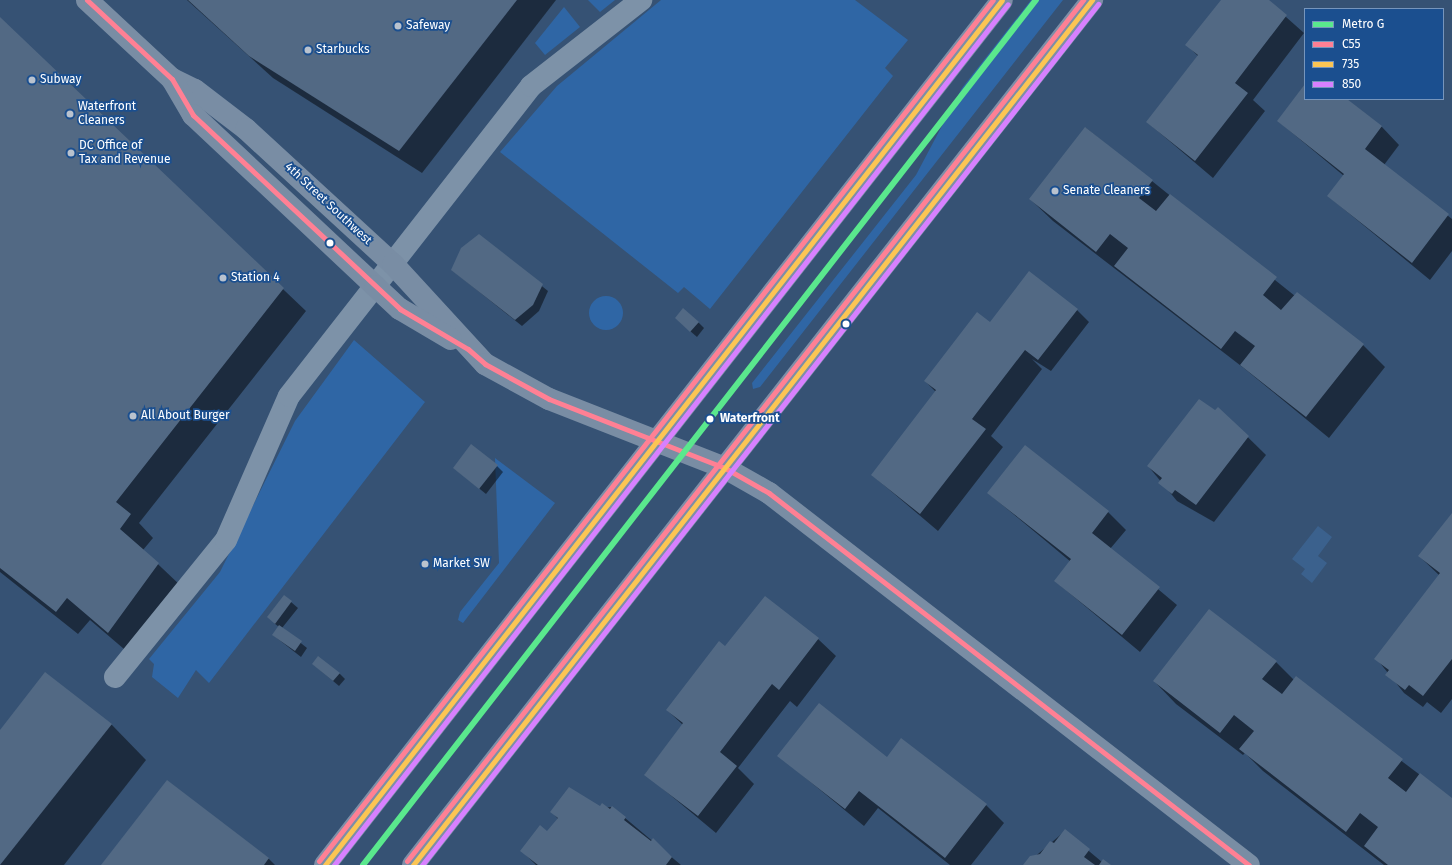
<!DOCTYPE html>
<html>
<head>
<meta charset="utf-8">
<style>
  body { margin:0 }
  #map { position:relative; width:1452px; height:865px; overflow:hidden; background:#365274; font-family:"Fira Sans",sans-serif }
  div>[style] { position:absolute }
  .green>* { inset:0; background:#2f66a5 }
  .round { border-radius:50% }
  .water>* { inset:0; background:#3b618d }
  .shadow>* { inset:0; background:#0007 }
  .building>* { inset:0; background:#526984 }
  .street>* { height:22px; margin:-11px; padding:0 11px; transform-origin:11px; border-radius:11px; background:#7d92a8 }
  .secondary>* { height:22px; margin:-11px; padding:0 11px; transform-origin:11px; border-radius:11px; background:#798da4 }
  .primary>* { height:22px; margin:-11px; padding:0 11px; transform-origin:11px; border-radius:11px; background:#7d8ea7 }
  .bus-1>* { height:5px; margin:-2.5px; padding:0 2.5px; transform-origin:2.5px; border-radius:2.5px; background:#ff8094 }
  .bus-2>* { height:5px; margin:-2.5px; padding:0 2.5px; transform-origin:2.5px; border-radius:2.5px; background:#fcc553 }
  .bus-3>* { height:5px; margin:-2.5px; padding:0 2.5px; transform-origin:2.5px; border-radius:2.5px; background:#d880ff }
  .bus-4>* { height:5px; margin:-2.5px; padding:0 2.5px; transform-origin:2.5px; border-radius:2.5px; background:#ff8094 }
  .metro-1>* { height:6px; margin:-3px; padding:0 3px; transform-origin:3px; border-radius:3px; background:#5ae88d }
  .dots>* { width:11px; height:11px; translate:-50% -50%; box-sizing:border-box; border:2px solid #1b4f8f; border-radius:50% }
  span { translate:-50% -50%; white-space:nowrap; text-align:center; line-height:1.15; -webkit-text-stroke:3.5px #1b4f8f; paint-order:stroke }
  .poi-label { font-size:12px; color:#fff }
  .left { translate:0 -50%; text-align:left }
  .street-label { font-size:12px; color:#fff }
  .stop-label { font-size:12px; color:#fff; font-weight:700 }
  .legend { position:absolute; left:1304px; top:8px; width:140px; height:92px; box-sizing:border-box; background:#1b4f8f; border:1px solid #7695bc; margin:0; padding:5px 7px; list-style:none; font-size:12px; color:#fff }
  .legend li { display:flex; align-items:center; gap:8px; height:20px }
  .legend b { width:20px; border:1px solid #7695bc }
</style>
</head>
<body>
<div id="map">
  <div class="green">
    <i style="clip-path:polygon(588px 0,615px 0,600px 12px)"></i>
    <i style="clip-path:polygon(661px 0,855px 0,908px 40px,885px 68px,893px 76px,710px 309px,684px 287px,678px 293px,500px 152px,557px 86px)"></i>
    <i style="clip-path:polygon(1031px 0,1063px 0,760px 387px,753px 389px,752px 383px,916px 175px,962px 88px)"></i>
    <i style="clip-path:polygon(564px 7px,580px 27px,545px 55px,535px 43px)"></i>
    <i class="round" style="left:589px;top:296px;width:34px;height:34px"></i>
    <i style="clip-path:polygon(354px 340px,425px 402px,209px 683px,196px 670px,178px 698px,152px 677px,154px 664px,149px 659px,220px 572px,295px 421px)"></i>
    <i style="clip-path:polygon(495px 458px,555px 503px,463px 623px,458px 620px,460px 612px,499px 563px)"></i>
  </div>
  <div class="water">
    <i style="clip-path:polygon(1318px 526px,1332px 537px,1318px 556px,1327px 563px,1312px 583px,1301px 574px,1305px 569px,1292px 559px)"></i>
  </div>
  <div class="shadow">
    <i style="clip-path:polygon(187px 0,556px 0,422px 173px,273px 78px)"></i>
    <i style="clip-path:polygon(1222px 0,1267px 0,1304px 33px,1253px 100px,1265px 111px,1213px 178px,1147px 122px,1198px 56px,1187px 45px)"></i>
    <i style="clip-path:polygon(0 19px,306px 311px,139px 523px,153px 538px,143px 550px,181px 586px,131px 655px,90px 620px,78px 634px,0 572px)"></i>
    <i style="clip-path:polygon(1305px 85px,1305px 99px,1346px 99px,1382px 127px,1399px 145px,1384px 165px,1452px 219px,1452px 251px,1430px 280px,1328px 196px,1344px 176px,1278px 121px)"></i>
    <i style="clip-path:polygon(1086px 128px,1295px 296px,1363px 345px,1385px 367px,1329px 438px,1245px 369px,1053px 221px,1030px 199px)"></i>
    <i style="clip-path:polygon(479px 236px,548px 291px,539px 311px,522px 326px,452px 270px)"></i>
    <i style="clip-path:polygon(1077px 310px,1089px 322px,1051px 371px,1032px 359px,1042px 369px,991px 436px,1003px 447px,938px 531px,872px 475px,936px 392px,925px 381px)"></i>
    <i style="clip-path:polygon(698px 322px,704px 328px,697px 337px,682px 324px)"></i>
    <i style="clip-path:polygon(1218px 408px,1266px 455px,1214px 522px,1177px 501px,1148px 466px)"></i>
    <i style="clip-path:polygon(497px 466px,503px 472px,486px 494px,454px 468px)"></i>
    <i style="clip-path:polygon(988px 493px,1108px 512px,1126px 530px,1110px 549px,1177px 605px,1140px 652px,1055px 581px,1071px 562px)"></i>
    <i style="clip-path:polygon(1452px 514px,1452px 699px,1441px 713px,1427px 702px,1423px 707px,1404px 693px,1376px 658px,1440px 576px,1419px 556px)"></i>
    <i style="clip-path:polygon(284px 596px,298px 608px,282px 628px,307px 648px,301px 657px,273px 635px,279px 627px,274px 623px)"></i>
    <i style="clip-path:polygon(818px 639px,836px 656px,797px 707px,790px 701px,738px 768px,754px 784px,716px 833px,645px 774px,683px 725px,667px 710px)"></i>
    <i style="clip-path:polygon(1276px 662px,1294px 680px,1452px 799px,1452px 865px,1384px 865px,1263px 771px,1245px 753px,1243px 755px,1176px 704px,1154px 681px)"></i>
    <i style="clip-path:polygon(313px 664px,339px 673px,345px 679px,339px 686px)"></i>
    <i style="clip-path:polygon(45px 674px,112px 725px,146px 760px,64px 865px,0 865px,0 732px)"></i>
    <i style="clip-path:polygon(779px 756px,887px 758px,986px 805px,1004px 823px,971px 865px,950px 865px,878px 808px,864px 826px)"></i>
    <i style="clip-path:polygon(168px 782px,269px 859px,275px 865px,102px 865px)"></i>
    <i style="clip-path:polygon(612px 807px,681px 865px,536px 865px,522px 851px,547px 833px,558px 819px,552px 812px)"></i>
    <i style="clip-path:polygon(1065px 831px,1102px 862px,1109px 865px,1025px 865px)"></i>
  </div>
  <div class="building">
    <i style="clip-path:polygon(188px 0,517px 0,399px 151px,249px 56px)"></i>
    <i style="clip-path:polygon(1221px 0,1269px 0,1287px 15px,1235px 83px,1248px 93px,1195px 161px,1146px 122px,1198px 55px,1185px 45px)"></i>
    <i style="clip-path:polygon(0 17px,284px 288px,116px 502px,131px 514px,120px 529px,159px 563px,108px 633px,67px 598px,56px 612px,0 568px)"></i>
    <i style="clip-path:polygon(1305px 84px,1305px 99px,1347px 99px,1382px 126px,1365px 149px,1449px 214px,1412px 263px,1327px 196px,1344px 174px,1277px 121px)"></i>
    <i style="clip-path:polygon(1085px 127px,1153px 180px,1139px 198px,1156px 211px,1170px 194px,1277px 277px,1263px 295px,1281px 310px,1297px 292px,1364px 344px,1306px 417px,1240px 365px,1255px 346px,1235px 331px,1221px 349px,1114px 266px,1128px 248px,1110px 234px,1096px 252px,1029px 199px)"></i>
    <i style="clip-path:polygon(479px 234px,543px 284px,533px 305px,515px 320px,451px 270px,461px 248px)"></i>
    <i style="clip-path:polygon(1029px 271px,1078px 309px,1038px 360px,1025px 350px,972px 419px,986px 429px,920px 514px,871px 475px,936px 390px,924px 381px,977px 312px,990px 322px)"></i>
    <i style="clip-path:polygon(683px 308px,699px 322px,690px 332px,675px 318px)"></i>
    <i style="clip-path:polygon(1199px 399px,1215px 410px,1218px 407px,1249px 436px,1196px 505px,1175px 490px,1172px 494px,1158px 483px,1162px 478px,1147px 466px)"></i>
    <i style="clip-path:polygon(471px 444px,498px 465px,479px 489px,453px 468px)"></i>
    <i style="clip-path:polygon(1025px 445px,1109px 511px,1092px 533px,1160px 587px,1122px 635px,1054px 581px,1071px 559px,987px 493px)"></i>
    <i style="clip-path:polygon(1452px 513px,1452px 659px,1423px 696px,1409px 685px,1405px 690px,1385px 675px,1389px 670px,1374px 659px,1440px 573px,1418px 556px)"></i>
    <i style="clip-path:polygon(284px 595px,292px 601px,275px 624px,267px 617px)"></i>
    <i style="clip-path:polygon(765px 596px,819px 638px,779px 690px,772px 684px,720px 752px,737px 766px,698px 816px,644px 775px,683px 723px,666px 710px,719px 641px,725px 646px)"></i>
    <i style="clip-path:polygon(1209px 609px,1277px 661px,1262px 679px,1282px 694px,1296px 676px,1403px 759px,1388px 778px,1406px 792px,1420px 773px,1452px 798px,1452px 865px,1388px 865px,1364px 846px,1378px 827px,1360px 813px,1346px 832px,1239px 749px,1254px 731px,1234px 715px,1220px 733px,1153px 681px)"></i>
    <i style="clip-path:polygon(279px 625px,302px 641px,295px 651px,272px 635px)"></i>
    <i style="clip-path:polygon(318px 656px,340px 673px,333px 681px,312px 664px)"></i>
    <i style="clip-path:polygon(45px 672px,112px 724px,0 865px,0 730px)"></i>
    <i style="clip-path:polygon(819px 703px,887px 757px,901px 738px,987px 804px,945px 858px,859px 791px,845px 809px,777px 756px)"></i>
    <i style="clip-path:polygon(167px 780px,269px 858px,264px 865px,101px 865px)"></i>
    <i style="clip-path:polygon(569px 787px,600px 806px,602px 803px,610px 809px,612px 806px,626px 817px,624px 820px,651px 841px,653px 838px,672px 857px,666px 865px,538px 865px,520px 851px,540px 825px,547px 831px,558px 818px,550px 812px)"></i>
    <i style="clip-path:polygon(1065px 829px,1090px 849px,1084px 857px,1095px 865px,1023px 865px,1030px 856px,1040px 854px,1050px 841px,1054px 843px)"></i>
    <i style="clip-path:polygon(1103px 859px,1111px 865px,1099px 865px)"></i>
  </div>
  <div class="street">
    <i style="left:115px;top:677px;width:176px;rotate:-51deg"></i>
    <i style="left:226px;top:540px;width:157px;rotate:-66.4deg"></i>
    <i style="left:289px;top:396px;width:393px;rotate:-52deg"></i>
    <i style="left:531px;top:86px;width:140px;rotate:-38deg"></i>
  </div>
  <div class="secondary">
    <i style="left:87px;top:0;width:116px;rotate:42.9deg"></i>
    <i style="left:172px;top:79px;width:25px;rotate:26deg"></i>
    <i style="left:195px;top:90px;width:64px;rotate:37.4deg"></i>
    <i style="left:246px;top:129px;width:200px;rotate:42.6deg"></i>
    <i style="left:393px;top:264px;width:136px;rotate:47.4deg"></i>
    <i style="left:485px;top:364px;width:73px;rotate:28.7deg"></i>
    <i style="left:549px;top:399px;width:189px;rotate:21.4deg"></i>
    <i style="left:725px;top:468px;width:51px;rotate:29.6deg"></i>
    <i style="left:769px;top:493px;width:607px;rotate:37.78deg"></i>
    <i style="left:172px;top:79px;width:42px;rotate:59.7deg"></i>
    <i style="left:193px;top:115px;width:250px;rotate:43.2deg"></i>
    <i style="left:375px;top:286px;width:34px;rotate:43deg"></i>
    <i style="left:400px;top:309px;width:59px;rotate:30.5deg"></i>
  </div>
  <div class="primary">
    <i style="left:325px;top:865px;width:1098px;rotate:-51.95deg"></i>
    <i style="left:413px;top:865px;width:1100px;rotate:-51.87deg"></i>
  </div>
  <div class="bus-1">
    <i style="left:87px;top:0;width:116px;rotate:42.9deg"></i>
    <i style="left:172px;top:79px;width:42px;rotate:59.7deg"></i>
    <i style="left:193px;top:115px;width:284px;rotate:43.1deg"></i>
    <i style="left:400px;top:309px;width:79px;rotate:30.5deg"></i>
    <i style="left:468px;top:349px;width:23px;rotate:41deg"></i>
    <i style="left:485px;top:364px;width:73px;rotate:28.7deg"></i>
    <i style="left:549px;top:399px;width:189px;rotate:21.4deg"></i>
    <i style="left:725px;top:468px;width:51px;rotate:29.6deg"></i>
    <i style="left:769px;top:493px;width:607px;rotate:37.78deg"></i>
  </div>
  <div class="bus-2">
    <i style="left:325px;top:865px;width:1098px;rotate:-51.95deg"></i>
    <i style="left:413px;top:865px;width:1100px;rotate:-51.87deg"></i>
  </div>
  <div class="bus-3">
    <i style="left:334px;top:865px;width:1093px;rotate:-51.95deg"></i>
    <i style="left:422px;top:865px;width:1095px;rotate:-51.86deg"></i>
  </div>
  <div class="bus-4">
    <i style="left:319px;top:861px;width:1093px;rotate:-51.95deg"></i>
    <i style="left:407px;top:861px;width:1095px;rotate:-51.86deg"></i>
  </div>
  <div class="metro-1">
    <i style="left:363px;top:865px;width:1096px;rotate:-52.12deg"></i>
  </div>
  <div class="dots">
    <i style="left:398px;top:26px;background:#b9c2ce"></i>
    <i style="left:308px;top:50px;background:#b9c2ce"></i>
    <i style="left:32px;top:80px;background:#b9c2ce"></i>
    <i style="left:70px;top:114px;background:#b9c2ce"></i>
    <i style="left:71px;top:153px;background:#b9c2ce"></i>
    <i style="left:1055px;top:191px;background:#b9c2ce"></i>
    <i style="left:330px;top:243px;background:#fff"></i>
    <i style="left:223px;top:278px;background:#b9c2ce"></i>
    <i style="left:846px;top:324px;background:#fff"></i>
    <i style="left:133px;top:416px;background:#b9c2ce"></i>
    <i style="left:710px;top:419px;background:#fff"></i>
    <i style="left:425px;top:564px;background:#b9c2ce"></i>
  </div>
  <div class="poi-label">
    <span class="left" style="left:406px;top:26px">Safeway</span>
    <span class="left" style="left:316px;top:50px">Starbucks</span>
    <span class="left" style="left:40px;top:80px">Subway</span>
    <span class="left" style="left:78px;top:114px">Waterfront<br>Cleaners</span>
    <span class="left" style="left:79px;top:153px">DC Office of<br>Tax and Revenue</span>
    <span class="left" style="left:1063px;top:191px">Senate Cleaners</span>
    <span class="left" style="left:231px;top:278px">Station 4</span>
    <span class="left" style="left:141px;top:416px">All About Burger</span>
    <span class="left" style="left:433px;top:564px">Market SW</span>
  </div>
  <div class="street-label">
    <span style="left:328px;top:204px;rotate:43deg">4th Street Southwest</span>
  </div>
  <div class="stop-label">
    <span class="left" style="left:720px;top:419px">Waterfront</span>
  </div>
  <ul class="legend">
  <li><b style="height:5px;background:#5ae88d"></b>Metro G</li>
  <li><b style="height:5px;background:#ff8094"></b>C55</li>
  <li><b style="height:5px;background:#fcc553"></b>735</li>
  <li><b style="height:5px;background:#d880ff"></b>850</li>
  </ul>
</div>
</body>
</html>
